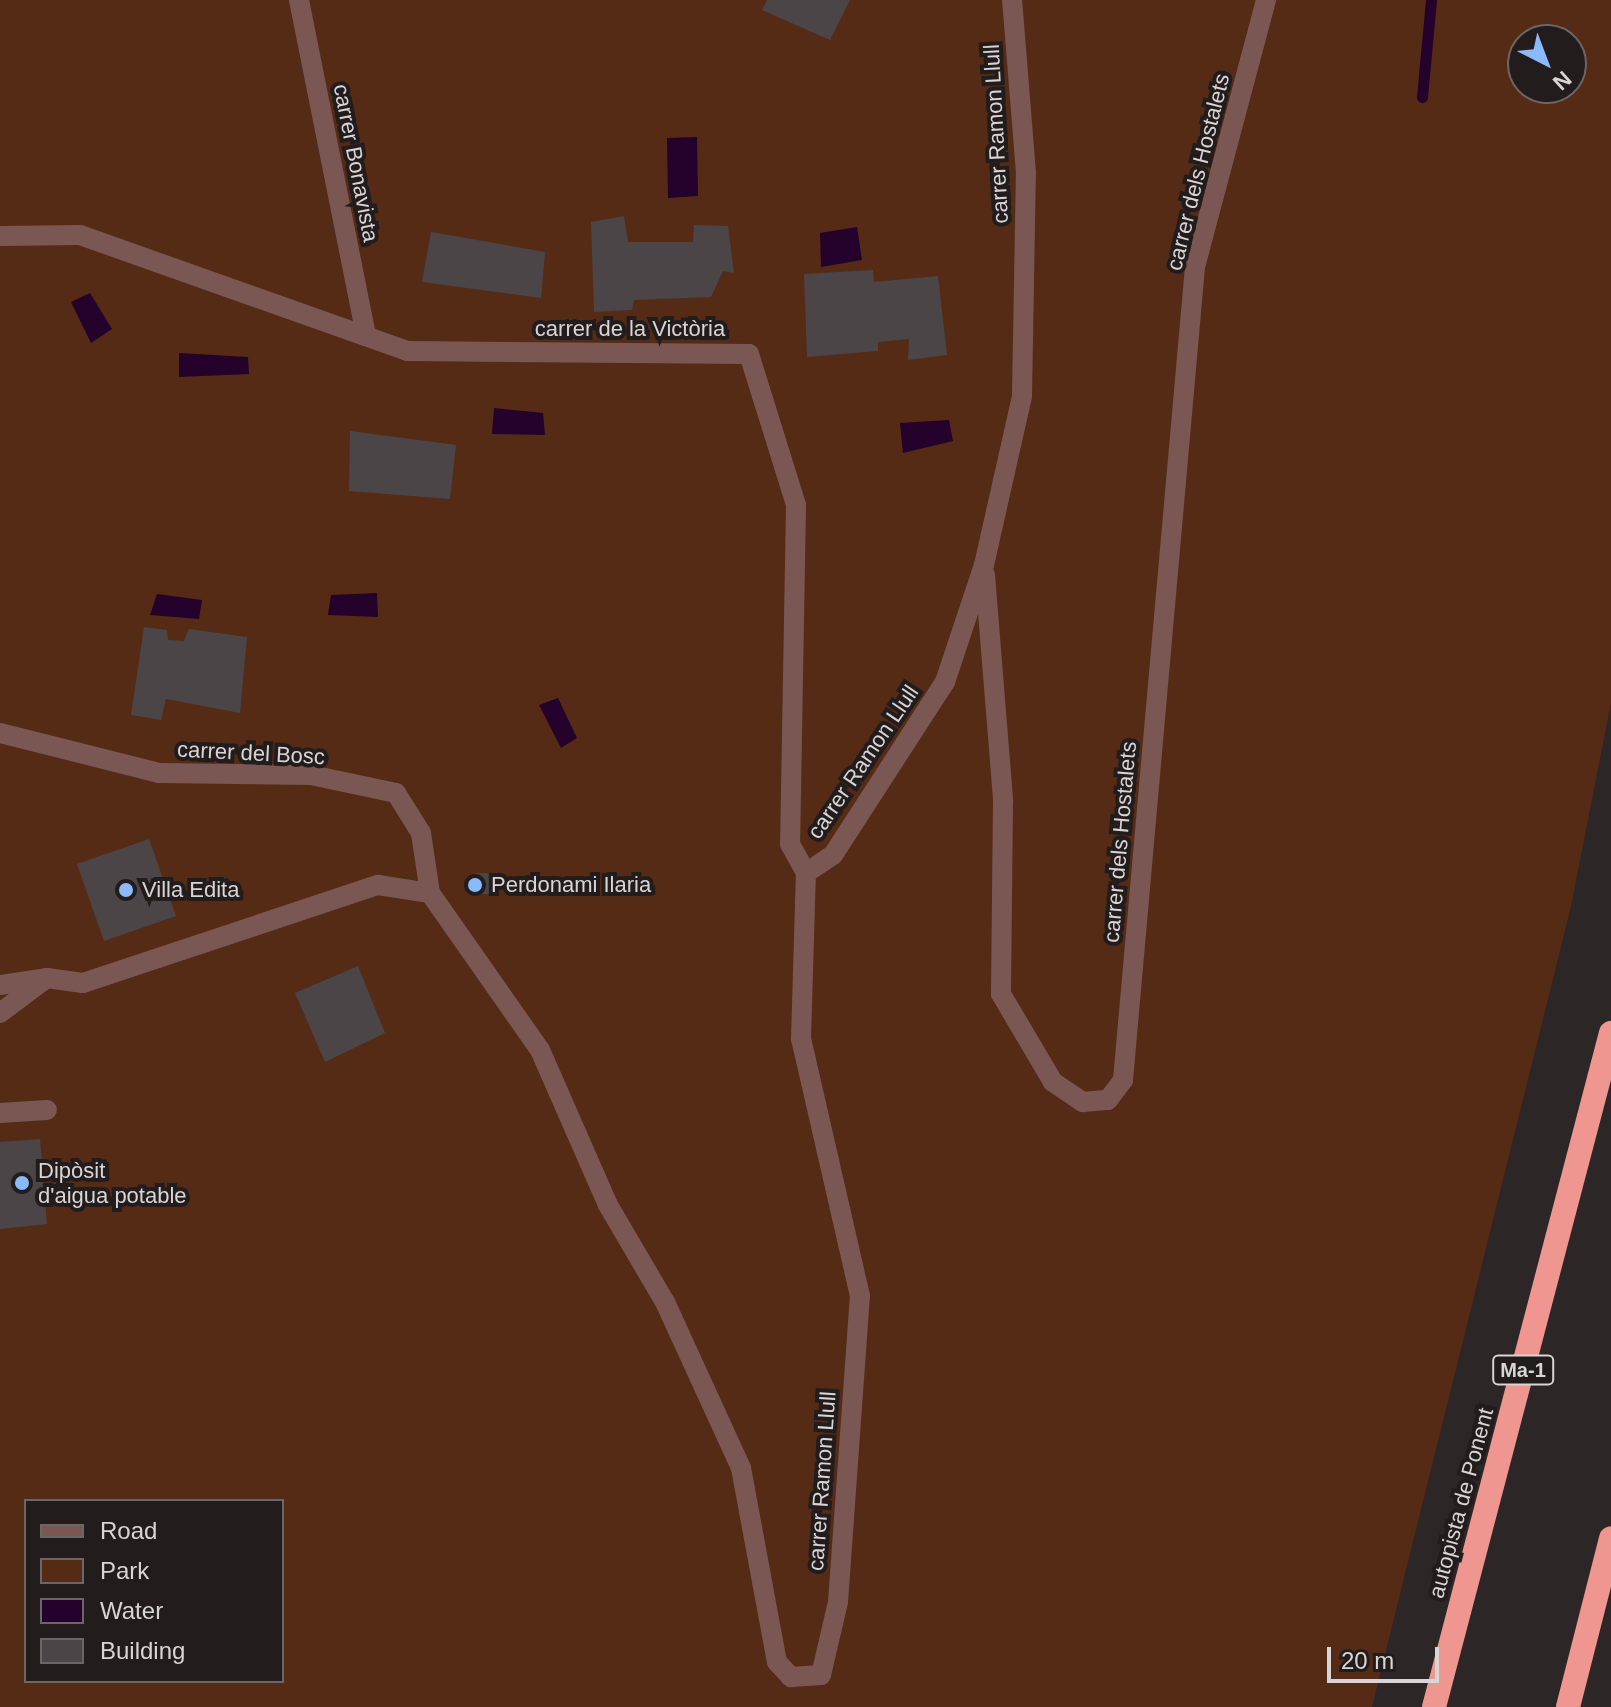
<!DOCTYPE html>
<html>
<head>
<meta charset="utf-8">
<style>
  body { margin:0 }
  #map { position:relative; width:1611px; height:1707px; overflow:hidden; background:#2c2627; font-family:Helvetica,sans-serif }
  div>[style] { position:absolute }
  .green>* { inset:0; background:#552b16 }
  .water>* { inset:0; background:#24022b }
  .stream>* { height:11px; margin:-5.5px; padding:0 5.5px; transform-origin:5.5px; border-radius:5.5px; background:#24022b }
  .building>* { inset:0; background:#4b4548 }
  .minor>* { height:20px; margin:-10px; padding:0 10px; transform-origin:10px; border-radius:10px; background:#7b5754 }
  .highway>* { height:24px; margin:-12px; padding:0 12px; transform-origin:12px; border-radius:12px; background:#ee968f }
  .dots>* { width:22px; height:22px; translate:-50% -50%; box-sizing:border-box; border:4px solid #221c1d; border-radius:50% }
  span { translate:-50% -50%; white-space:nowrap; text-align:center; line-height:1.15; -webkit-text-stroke:8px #221c1d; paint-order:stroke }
  .shield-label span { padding:2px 6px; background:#221c1d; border:2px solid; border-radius:6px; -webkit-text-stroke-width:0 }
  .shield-label { font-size:20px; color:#d9d4d5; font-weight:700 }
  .street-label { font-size:22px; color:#d9d4d5 }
  .poi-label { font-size:22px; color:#d9d4d5 }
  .left { translate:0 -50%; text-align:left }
  .legend { position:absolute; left:24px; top:1499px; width:260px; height:184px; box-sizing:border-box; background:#221c1d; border:2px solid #6b6667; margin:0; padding:10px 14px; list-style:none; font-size:24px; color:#d9d4d5 }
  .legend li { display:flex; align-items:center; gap:16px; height:40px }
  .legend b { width:40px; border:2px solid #6b6667 }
  .north { position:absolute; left:1507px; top:24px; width:80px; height:80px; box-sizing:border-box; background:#221c1d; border:2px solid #6b6667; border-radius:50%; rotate:138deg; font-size:22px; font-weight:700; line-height:32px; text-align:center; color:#d9d4d5 }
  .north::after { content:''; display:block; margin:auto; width:28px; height:36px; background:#8abafc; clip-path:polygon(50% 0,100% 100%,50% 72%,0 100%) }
  .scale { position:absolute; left:1327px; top:1647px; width:112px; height:36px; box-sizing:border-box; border:4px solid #d9d4d5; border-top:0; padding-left:10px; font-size:24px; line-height:28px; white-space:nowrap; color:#d9d4d5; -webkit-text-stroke:6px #221c1d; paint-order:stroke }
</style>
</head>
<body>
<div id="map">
  <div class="green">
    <i style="clip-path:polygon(evenodd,0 0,1611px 0,1611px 703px,1571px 906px,1372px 1707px,0 1707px,0 0,1523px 40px,1571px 40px,1571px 88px,1523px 88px,1523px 40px,0 0,26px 1501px,282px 1501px,282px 1681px,26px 1681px,26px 1501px)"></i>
  </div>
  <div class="water">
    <i style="clip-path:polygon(697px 137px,698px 196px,668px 198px,667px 138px)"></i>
    <i style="clip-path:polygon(857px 227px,862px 260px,821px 267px,820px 233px)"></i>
    <i style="clip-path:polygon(90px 293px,112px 329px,91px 343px,71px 302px)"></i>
    <i style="clip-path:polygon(179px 353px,248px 357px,249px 374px,179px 377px)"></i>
    <i style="clip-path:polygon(494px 408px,543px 413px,545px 435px,492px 434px)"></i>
    <i style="clip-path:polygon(949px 420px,953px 441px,903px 453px,900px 423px)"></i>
    <i style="clip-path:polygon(377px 593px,378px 617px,328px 615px,331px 595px)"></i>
    <i style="clip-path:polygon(157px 594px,202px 600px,199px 619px,150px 615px)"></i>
    <i style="clip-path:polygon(558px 698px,577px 738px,561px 748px,539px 705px)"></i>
  </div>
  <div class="stream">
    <i style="left:1422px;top:97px;width:97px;rotate:-84.7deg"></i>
  </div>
  <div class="building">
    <i style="clip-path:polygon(767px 0,850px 0,830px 40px,762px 10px)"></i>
    <i style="clip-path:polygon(624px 216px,628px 242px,693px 242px,694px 225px,728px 226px,734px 273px,723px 271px,711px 297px,634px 300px,632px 310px,594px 312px,591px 222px)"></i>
    <i style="clip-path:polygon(431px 232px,545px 252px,541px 298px,422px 282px)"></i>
    <i style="clip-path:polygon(873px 270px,874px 282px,938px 276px,947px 355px,908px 360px,909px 339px,878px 342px,878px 351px,807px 357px,804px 274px)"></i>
    <i style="clip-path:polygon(350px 431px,456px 445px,450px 499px,349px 491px)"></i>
    <i style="clip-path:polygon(144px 627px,167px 630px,168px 640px,184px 641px,189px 629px,247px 637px,240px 713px,166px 699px,161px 720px,131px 715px)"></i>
    <i style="clip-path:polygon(149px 839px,176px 916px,104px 941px,77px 864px)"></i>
    <i style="clip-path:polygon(475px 873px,496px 873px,496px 894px,476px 894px)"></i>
    <i style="clip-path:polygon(358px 966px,385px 1033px,325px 1062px,295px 993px)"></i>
    <i style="clip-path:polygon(40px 1139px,47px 1224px,0 1229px,0 1142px)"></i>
  </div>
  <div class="minor">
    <i style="left:299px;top:0;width:343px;rotate:78.7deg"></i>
    <i style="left:0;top:236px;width:80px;rotate:-0.7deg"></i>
    <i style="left:80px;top:235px;width:347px;rotate:19.5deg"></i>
    <i style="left:407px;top:351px;width:342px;rotate:0.5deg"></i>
    <i style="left:749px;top:354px;width:158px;rotate:72.7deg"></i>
    <i style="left:796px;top:505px;width:339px;rotate:91deg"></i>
    <i style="left:790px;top:844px;width:33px;rotate:61deg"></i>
    <i style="left:985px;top:575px;width:227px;rotate:85.4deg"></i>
    <i style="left:1003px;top:801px;width:193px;rotate:90.6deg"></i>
    <i style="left:1001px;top:994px;width:102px;rotate:59.4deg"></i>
    <i style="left:1053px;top:1082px;width:36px;rotate:34deg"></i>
    <i style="left:1083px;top:1102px;width:25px;rotate:-5deg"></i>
    <i style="left:1108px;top:1100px;width:25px;rotate:-53deg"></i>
    <i style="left:1123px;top:1080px;width:816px;rotate:-84.94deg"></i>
    <i style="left:1195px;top:267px;width:276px;rotate:-75.1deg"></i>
    <i style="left:0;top:733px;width:164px;rotate:14.1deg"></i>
    <i style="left:159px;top:773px;width:152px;rotate:0.8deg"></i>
    <i style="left:311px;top:775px;width:87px;rotate:12deg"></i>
    <i style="left:396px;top:793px;width:47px;rotate:58deg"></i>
    <i style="left:421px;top:833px;width:61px;rotate:81.5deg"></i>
    <i style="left:0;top:985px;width:48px;rotate:-8.5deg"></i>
    <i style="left:47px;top:978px;width:36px;rotate:8deg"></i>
    <i style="left:83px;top:983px;width:311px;rotate:-18.4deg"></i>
    <i style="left:378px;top:885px;width:53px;rotate:8.7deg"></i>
    <i style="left:430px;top:893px;width:192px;rotate:55deg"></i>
    <i style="left:540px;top:1050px;width:169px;rotate:66.3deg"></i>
    <i style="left:608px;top:1205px;width:113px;rotate:59.6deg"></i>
    <i style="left:665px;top:1302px;width:183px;rotate:65.4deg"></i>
    <i style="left:741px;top:1468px;width:197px;rotate:79.5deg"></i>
    <i style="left:777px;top:1662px;width:21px;rotate:47deg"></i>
    <i style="left:791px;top:1677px;width:30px;rotate:-4deg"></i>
    <i style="left:821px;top:1675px;width:75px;rotate:-76.9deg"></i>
    <i style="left:838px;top:1602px;width:307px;rotate:-85.9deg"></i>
    <i style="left:860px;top:1296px;width:264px;rotate:-102.9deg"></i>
    <i style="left:801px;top:1039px;width:166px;rotate:-88.3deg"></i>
    <i style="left:806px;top:873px;width:32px;rotate:-34deg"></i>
    <i style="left:833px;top:855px;width:206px;rotate:-57.1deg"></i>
    <i style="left:945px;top:682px;width:123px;rotate:-71.6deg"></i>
    <i style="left:984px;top:565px;width:173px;rotate:-77.3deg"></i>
    <i style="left:1022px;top:396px;width:223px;rotate:-89deg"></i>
    <i style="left:1026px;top:173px;width:174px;rotate:-94.6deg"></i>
    <i style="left:0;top:1013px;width:55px;rotate:-36.9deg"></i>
    <i style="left:0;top:1113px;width:47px;rotate:-3.7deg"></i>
  </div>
  <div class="highway">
    <i style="left:1434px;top:1707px;width:697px;rotate:-75.29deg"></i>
    <i style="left:1568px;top:1707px;width:174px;rotate:-75.7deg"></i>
  </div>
  <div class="dots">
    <i style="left:475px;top:885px;background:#8abafc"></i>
    <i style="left:126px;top:890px;background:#8abafc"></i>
    <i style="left:22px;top:1183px;background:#8abafc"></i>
  </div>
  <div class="shield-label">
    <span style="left:1523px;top:1370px">Ma-1</span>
  </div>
  <div class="street-label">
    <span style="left:996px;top:134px;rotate:-93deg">carrer Ramon Llull</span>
    <span style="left:356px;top:163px;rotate:79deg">carrer Bonavista</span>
    <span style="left:1198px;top:172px;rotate:-76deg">carrer dels Hostalets</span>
    <span style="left:630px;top:329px">carrer de la Victòria</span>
    <span style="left:251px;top:753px;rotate:3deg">carrer del Bosc</span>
    <span style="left:863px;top:762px;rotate:-56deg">carrer Ramon Llull</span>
    <span style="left:1120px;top:842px;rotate:-85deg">carrer dels Hostalets</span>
    <span style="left:822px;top:1481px;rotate:-86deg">carrer Ramon Llull</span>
    <span style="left:1461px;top:1503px;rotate:-75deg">autopista de Ponent</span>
  </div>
  <div class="poi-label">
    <span class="left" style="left:491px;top:885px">Perdonami Ilaria</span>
    <span class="left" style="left:142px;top:890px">Villa Edita</span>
    <span class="left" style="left:38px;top:1183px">Dipòsit<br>d'aigua potable</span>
  </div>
  <ul class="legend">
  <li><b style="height:10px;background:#7b5754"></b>Road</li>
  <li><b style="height:22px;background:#552b16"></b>Park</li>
  <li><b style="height:22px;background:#24022b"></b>Water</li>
  <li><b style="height:22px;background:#4b4548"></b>Building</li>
  </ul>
  <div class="north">N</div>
  <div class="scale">20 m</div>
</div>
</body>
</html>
